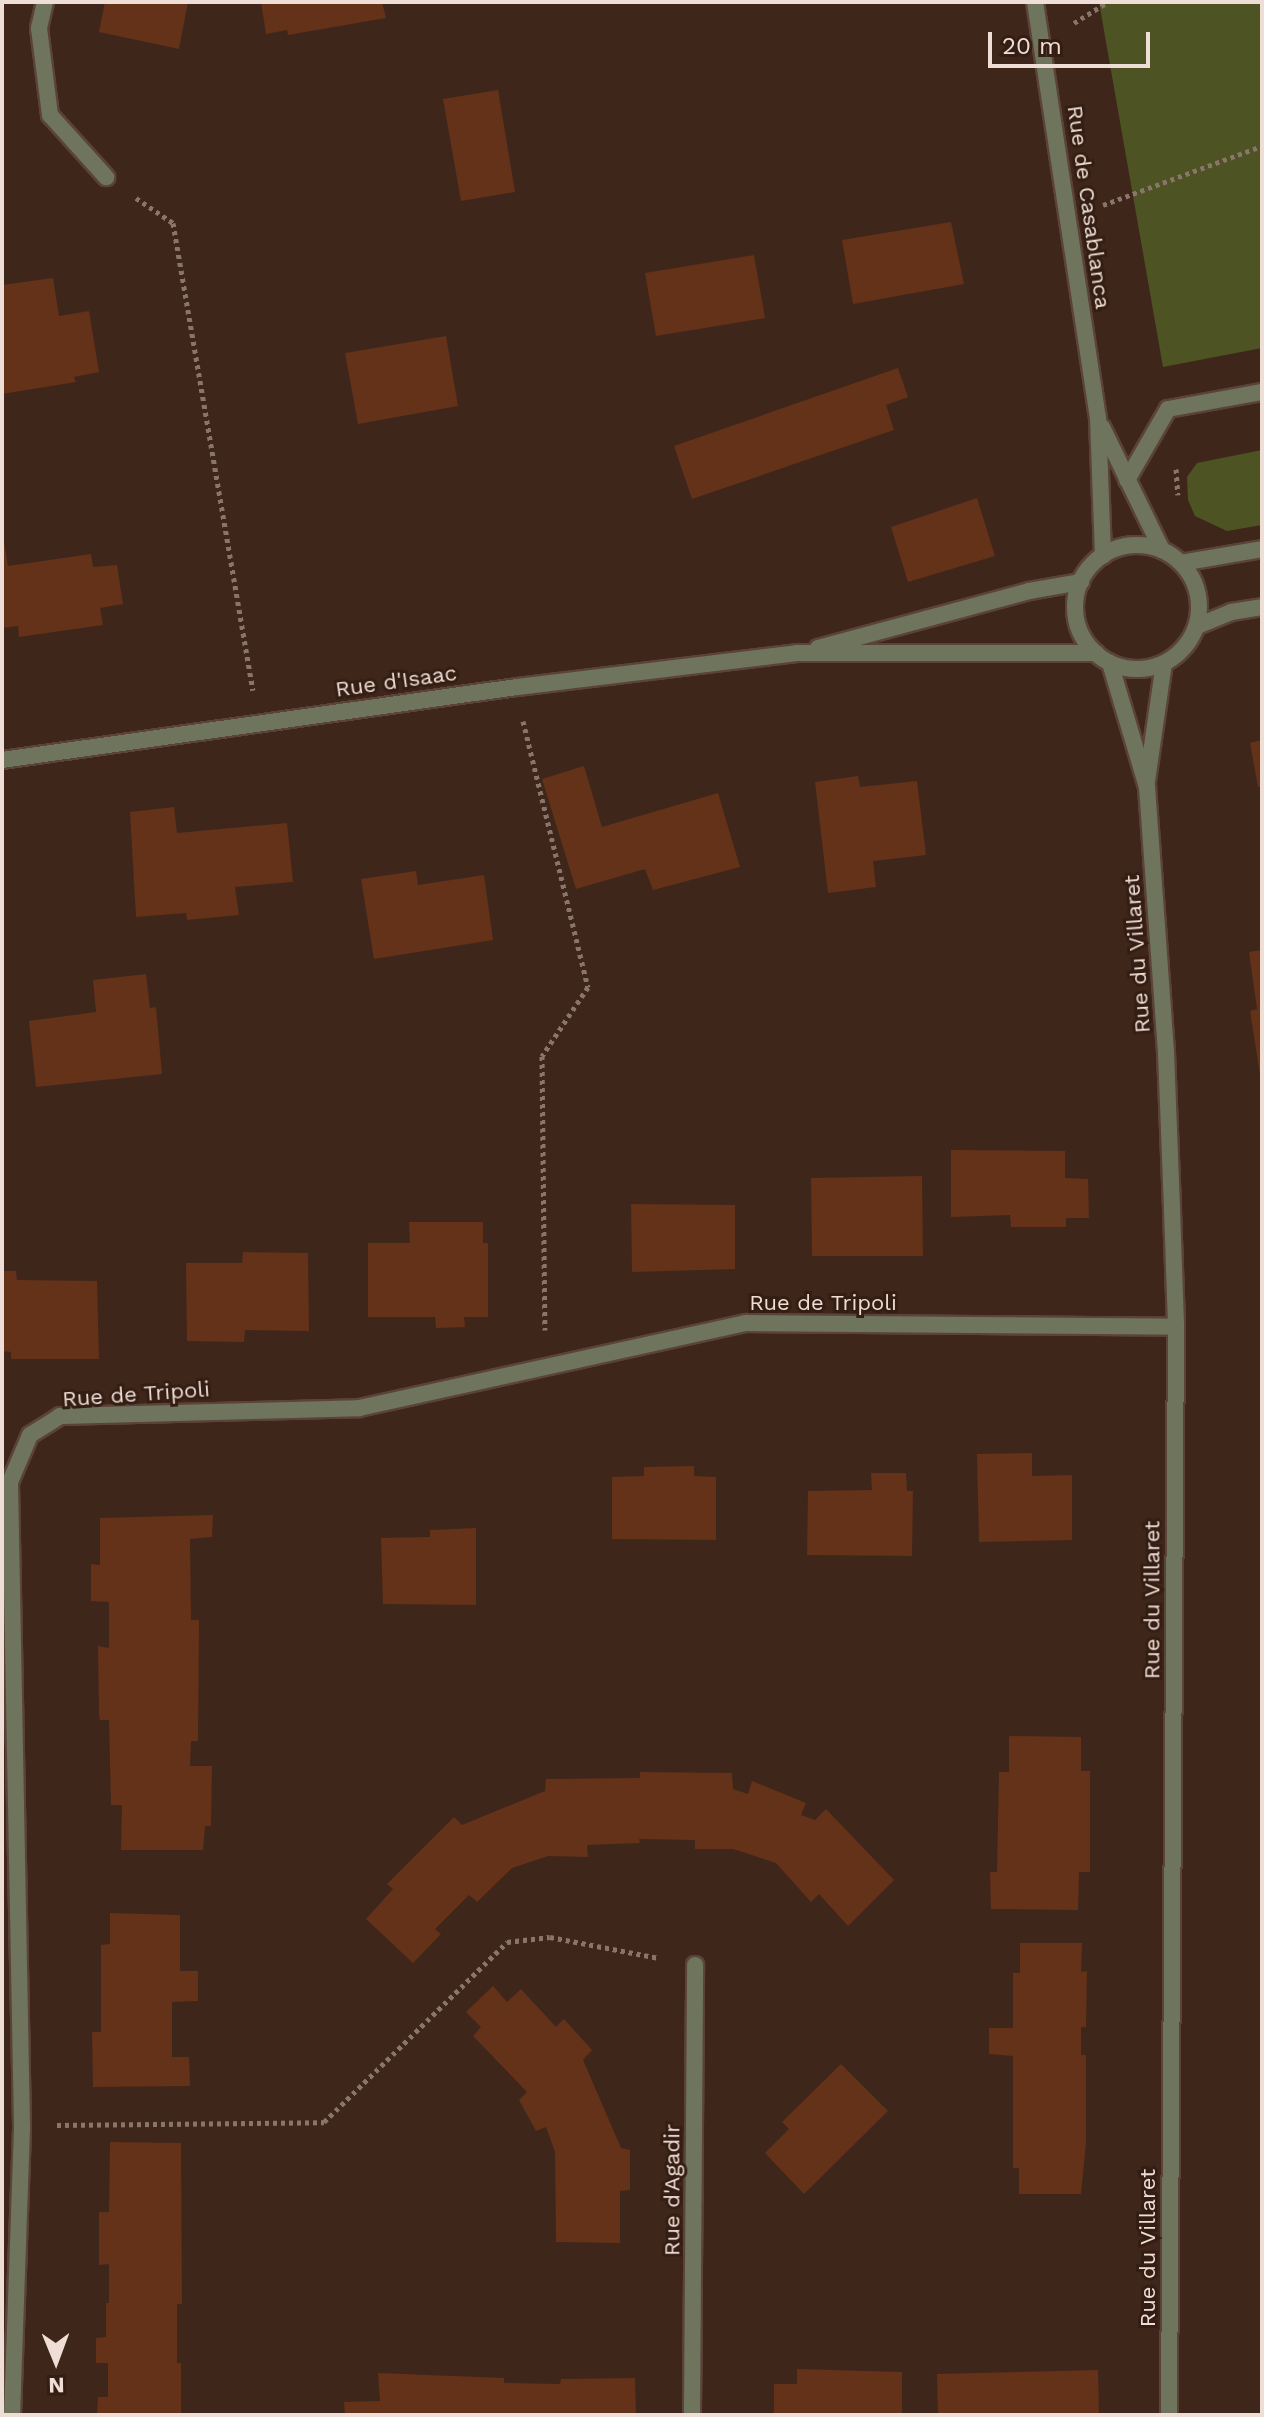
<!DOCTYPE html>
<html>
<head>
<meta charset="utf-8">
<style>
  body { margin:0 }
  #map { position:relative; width:1264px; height:2417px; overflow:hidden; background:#3f261b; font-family:"Work Sans",sans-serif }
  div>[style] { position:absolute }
  .green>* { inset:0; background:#4e5324 }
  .building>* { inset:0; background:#643119 }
  .path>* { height:5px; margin-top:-2.5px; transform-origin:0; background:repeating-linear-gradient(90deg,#8a756c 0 4px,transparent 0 8px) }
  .roads { filter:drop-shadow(2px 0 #5b4339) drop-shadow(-2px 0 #5b4339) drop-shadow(0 2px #5b4339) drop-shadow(0 -2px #5b4339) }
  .service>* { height:16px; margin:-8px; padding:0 8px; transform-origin:8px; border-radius:8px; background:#6f755d }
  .minor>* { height:16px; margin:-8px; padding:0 8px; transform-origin:8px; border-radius:8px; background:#6f755d }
  .tertiary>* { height:16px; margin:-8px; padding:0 8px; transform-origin:8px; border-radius:8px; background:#6f755d }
  .tertiary>.ring { margin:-8px; padding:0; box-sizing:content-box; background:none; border:16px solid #6f755d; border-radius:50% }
  span { translate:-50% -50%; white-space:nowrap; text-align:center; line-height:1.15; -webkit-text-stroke:6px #341d12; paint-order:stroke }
  .street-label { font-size:22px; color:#eeded6 }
  .frame { position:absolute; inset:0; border:4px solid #eeded6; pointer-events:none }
  .north { position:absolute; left:16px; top:2321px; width:80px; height:80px; -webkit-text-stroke:6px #341d12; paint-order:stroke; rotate:179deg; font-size:22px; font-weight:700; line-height:32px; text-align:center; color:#eeded6 }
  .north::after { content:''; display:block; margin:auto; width:28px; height:36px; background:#eeded6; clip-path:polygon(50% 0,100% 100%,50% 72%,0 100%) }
  .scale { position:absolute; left:988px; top:32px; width:162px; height:36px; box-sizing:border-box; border:4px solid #eeded6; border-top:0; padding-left:10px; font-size:24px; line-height:28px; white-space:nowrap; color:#eeded6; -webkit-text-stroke:6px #341d12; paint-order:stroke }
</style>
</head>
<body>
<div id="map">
  <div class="green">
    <i style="clip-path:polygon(1099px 2px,1262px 2px,1262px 348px,1163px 367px)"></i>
    <i style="clip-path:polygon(1262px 450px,1262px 525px,1227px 531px,1195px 516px,1188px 500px,1187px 477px,1197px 463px)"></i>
  </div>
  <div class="building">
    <i style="clip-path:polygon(105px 2px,188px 2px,179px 49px,99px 32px)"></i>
    <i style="clip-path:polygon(261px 2px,382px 2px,386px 18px,288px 35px,287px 30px,266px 34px)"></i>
    <i style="clip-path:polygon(498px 90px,515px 192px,461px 201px,443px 99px)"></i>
    <i style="clip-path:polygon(951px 222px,964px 284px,853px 304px,842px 240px)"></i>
    <i style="clip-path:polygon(754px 255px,765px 318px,656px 336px,645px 273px)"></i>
    <i style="clip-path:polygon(53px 278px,59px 316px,89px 311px,99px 372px,74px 377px,76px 382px,2px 394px,2px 285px)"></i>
    <i style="clip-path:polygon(446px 336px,458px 406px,358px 424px,345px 353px)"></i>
    <i style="clip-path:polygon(898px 368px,908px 397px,886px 405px,894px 430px,692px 499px,674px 446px)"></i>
    <i style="clip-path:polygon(977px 498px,995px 556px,908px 582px,891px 527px)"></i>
    <i style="clip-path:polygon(4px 542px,8px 566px,91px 554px,93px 567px,117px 565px,123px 604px,100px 608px,103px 625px,19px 637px,18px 626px,2px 628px)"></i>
    <i style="clip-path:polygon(1262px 740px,1262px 787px,1258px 787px,1250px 743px)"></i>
    <i style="clip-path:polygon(584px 766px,602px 827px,718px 793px,740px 867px,653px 890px,645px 869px,576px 889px,542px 779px)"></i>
    <i style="clip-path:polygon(858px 776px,860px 787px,917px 781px,926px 855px,873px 861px,876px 887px,828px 893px,815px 782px)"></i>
    <i style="clip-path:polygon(174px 807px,177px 833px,287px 823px,293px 882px,235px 887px,239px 915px,187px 920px,186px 913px,136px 917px,130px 812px)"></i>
    <i style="clip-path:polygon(416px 871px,418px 885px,484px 875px,493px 940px,374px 959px,361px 879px)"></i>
    <i style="clip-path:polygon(1262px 950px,1262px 1075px,1260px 1075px,1250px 1011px,1257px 1009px,1249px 952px)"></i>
    <i style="clip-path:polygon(146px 974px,150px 1008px,156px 1007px,162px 1074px,36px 1087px,29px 1021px,96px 1012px,93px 980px)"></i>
    <i style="clip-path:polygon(951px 1150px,1065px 1151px,1065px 1178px,1088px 1179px,1089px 1218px,1066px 1218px,1066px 1227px,1011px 1227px,1010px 1215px,951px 1217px)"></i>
    <i style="clip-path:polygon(922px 1176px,923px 1256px,812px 1256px,811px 1178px)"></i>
    <i style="clip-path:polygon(631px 1204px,735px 1205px,735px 1269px,632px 1272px)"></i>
    <i style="clip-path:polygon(409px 1222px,483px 1222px,483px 1243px,488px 1243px,488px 1317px,464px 1317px,465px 1327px,436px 1328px,435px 1317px,368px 1317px,368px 1243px,410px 1243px)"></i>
    <i style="clip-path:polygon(243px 1252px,308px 1253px,309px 1331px,245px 1330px,244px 1342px,187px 1341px,186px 1263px,242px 1263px)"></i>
    <i style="clip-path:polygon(2px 1271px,16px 1271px,17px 1280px,97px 1281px,99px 1359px,11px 1359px,11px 1352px,2px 1351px)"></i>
    <i style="clip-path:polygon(1032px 1453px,1032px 1476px,1072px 1475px,1072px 1540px,979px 1542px,977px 1454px)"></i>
    <i style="clip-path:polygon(694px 1466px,694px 1476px,716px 1477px,716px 1540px,612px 1539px,612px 1477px,644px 1476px,644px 1467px)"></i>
    <i style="clip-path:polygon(871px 1473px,906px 1473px,907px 1491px,913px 1491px,912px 1556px,807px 1555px,808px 1491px,872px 1490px)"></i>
    <i style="clip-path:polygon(213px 1515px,212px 1537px,190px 1539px,191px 1620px,199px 1620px,198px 1741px,191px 1741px,190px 1766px,212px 1766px,211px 1826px,205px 1826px,203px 1850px,121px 1850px,122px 1805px,111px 1805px,109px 1720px,100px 1720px,99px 1715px,98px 1646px,109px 1648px,109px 1602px,91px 1601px,91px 1564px,100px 1565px,100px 1518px)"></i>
    <i style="clip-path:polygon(476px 1528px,476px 1605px,383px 1604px,381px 1538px,430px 1537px,430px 1530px)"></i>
    <i style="clip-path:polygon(1009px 1736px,1081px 1737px,1081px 1771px,1090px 1771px,1090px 1872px,1079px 1872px,1078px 1910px,991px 1909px,990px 1872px,997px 1872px,999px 1772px,1009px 1772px)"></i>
    <i style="clip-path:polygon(640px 1772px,732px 1773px,733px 1789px,748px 1794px,752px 1781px,806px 1803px,801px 1815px,815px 1820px,826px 1809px,894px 1880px,848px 1926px,819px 1894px,811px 1902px,776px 1863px,733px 1849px,695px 1849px,695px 1840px,639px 1839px,640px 1843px,587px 1845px,588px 1857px,548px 1856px,512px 1868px,477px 1902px,469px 1895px,435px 1929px,441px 1934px,413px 1963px,366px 1919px,393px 1889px,387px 1884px,454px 1817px,462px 1825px,545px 1791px,546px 1779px,640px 1778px)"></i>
    <i style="clip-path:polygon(110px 1913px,180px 1915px,180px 1971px,198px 1971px,198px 2001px,172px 2002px,172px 2057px,189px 2057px,190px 2086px,93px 2087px,92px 2032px,101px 2032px,101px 1945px,110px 1944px)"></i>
    <i style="clip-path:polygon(1020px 1943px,1082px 1943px,1081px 1972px,1087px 1971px,1086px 2027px,1081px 2027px,1081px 2055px,1086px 2055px,1086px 2143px,1081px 2194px,1019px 2194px,1019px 2168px,1013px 2168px,1013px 2056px,989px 2054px,989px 2028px,1013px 2028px,1013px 1973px,1020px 1973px)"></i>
    <i style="clip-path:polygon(493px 1986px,507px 2002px,521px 1989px,556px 2027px,564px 2019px,592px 2050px,583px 2060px,621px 2148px,630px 2150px,630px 2190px,620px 2191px,620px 2243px,556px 2242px,555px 2152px,546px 2127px,536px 2131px,519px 2100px,527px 2092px,473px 2036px,481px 2027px,466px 2012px)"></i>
    <i style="clip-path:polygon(841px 2064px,888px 2111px,804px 2194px,765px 2153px,789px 2129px,782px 2122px)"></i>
    <i style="clip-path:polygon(110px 2142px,181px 2143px,182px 2304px,177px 2304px,177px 2363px,181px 2363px,181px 2415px,97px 2415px,98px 2397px,108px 2397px,108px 2363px,96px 2363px,96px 2338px,106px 2337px,106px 2303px,109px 2303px,109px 2264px,99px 2265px,99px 2212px,109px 2212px)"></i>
    <i style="clip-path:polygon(797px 2369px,902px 2372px,902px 2415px,774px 2415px,774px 2384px,797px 2384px)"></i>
    <i style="clip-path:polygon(1098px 2370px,1099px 2415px,938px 2415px,937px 2374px)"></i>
    <i style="clip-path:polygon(378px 2373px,504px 2378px,504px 2383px,560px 2384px,561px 2379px,635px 2378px,636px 2415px,345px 2415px,344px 2402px,380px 2401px)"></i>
  </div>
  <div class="path">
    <i style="left:1074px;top:23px;width:39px;rotate:-32deg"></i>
    <i style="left:136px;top:198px;width:45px;rotate:34deg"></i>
    <i style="left:173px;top:223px;width:474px;rotate:80.3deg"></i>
    <i style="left:1103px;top:205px;width:170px;rotate:-20.4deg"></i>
    <i style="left:1176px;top:469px;width:26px;rotate:86deg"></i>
    <i style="left:523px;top:721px;width:274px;rotate:76.3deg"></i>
    <i style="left:588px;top:987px;width:83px;rotate:123.7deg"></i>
    <i style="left:542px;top:1056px;width:274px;rotate:89.4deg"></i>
    <i style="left:57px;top:2125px;width:267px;rotate:-0.6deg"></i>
    <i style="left:324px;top:2122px;width:257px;rotate:-44.5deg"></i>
    <i style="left:507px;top:1942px;width:43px;rotate:-6.6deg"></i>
    <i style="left:550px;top:1937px;width:111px;rotate:10.9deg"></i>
  </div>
  <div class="roads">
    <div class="service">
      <i style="left:1127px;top:480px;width:82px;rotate:-60deg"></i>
      <i style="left:1168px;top:409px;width:96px;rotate:-10.3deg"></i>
    </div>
    <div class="minor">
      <i style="left:45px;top:2px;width:27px;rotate:103deg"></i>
      <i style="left:39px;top:28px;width:88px;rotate:82.8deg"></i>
      <i style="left:50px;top:115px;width:84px;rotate:47.9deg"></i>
      <i style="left:1035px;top:2px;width:421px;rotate:81.4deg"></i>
      <i style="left:1098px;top:418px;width:138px;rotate:87.9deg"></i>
      <i style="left:1102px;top:427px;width:137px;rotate:64deg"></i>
      <i style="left:1110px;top:663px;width:129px;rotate:73.4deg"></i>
      <i style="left:1147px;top:787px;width:266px;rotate:85.9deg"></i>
      <i style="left:1166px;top:1052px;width:158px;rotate:87.8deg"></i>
      <i style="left:1172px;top:1210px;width:117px;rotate:88deg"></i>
      <i style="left:1176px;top:1327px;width:1088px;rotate:90.37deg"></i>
      <i style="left:1147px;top:781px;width:119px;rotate:-81.8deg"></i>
      <i style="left:12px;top:2415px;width:289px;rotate:-88deg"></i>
      <i style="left:22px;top:2126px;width:644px;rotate:-91.07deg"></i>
      <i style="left:10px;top:1482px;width:51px;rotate:-66.9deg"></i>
      <i style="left:30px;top:1435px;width:36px;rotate:-32deg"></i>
      <i style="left:60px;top:1416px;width:299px;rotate:-1.5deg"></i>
      <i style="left:359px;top:1408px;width:396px;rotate:-12.4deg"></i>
      <i style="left:746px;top:1323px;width:430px;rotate:0.5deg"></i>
      <i style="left:692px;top:2415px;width:450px;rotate:-89.6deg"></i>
    </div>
    <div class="tertiary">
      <i class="ring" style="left:1075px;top:545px;width:108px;height:108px"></i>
      <i style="left:1181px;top:563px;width:82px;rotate:-9.8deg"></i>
      <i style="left:1197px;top:626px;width:37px;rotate:-22deg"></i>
      <i style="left:1231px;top:612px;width:31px;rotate:-9deg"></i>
      <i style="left:818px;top:648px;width:219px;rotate:-15.1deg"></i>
      <i style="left:1029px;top:591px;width:53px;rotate:-9.8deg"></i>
      <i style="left:2px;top:760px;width:520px;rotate:-8.07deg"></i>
      <i style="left:517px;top:687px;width:282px;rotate:-6.9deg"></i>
      <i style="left:797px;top:653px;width:299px"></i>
    </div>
  </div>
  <div class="street-label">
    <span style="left:1089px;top:207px;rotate:82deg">Rue de Casablanca</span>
    <span style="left:396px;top:681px;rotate:-8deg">Rue d'Isaac</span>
    <span style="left:1137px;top:954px;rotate:-94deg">Rue du Villaret</span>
    <span style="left:823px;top:1303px">Rue de Tripoli</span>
    <span style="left:136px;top:1394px;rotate:-4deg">Rue de Tripoli</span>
    <span style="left:1152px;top:1600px;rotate:-90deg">Rue du Villaret</span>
    <span style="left:672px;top:2190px;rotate:-90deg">Rue d'Agadir</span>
    <span style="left:1148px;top:2248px;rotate:-90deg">Rue du Villaret</span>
  </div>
  <div class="frame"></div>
  <div class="north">N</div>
  <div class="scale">20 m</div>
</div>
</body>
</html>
